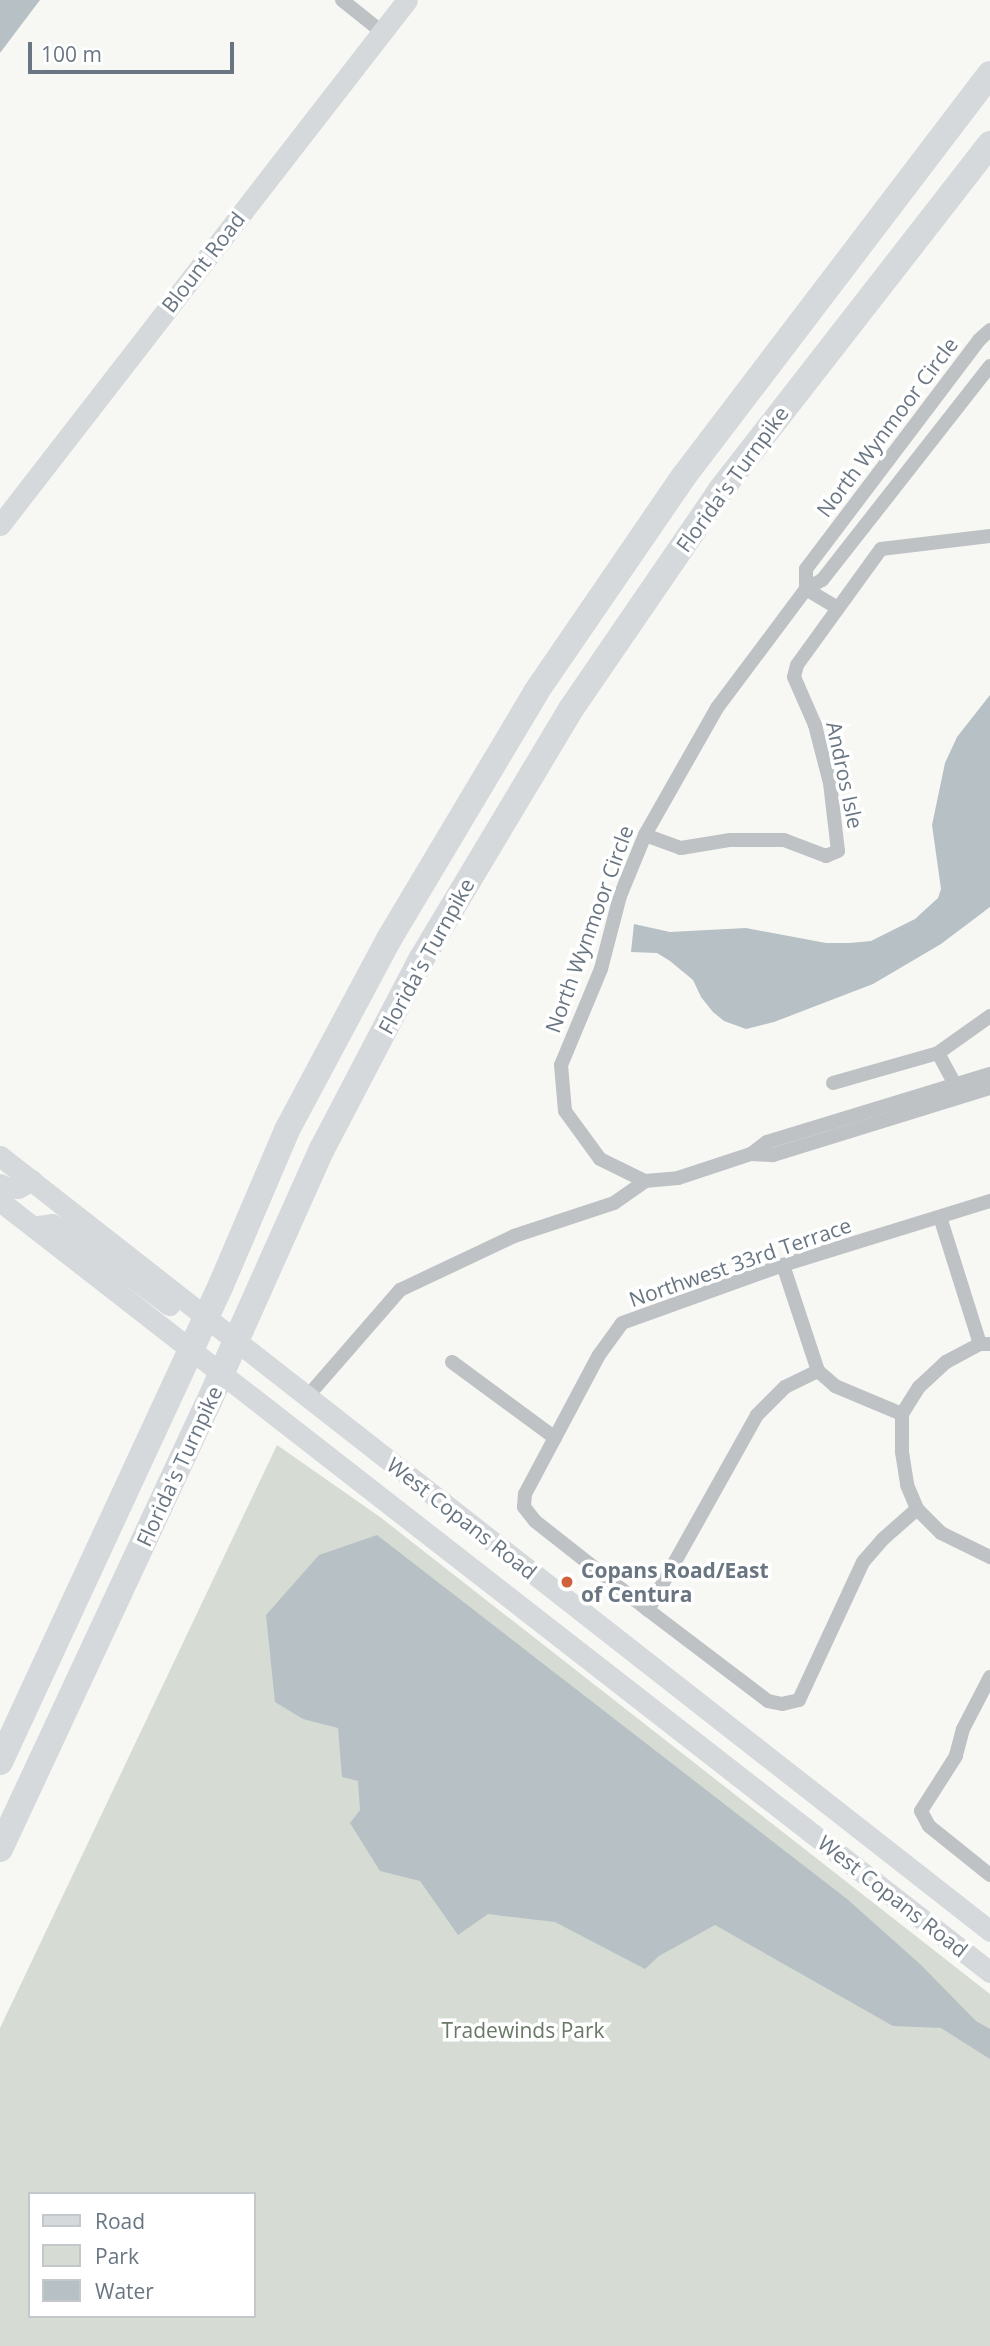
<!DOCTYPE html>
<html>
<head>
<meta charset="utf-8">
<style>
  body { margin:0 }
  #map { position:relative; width:990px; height:2346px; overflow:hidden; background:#f7f7f4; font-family:"Open Sans",sans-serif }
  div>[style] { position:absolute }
  .green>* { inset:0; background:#d6dbd4 }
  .water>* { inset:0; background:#b7c1c5 }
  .street>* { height:14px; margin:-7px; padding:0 7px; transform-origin:7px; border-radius:7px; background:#bec2c5 }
  .secondary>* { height:21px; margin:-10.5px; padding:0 10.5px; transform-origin:10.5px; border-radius:10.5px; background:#d5d9dc }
  .highway>* { height:26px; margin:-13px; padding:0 13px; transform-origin:13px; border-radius:13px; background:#d5d9dc }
  .dots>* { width:19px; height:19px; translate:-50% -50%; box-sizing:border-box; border:4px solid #fff; border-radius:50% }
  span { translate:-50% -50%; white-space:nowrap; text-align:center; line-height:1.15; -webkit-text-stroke:7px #fff; paint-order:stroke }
  .street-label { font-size:21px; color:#697682 }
  .poi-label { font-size:21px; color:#697682; font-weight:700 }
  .left { translate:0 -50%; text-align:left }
  .park-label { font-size:21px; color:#6a7967 }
  .legend { position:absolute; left:28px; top:2192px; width:228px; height:126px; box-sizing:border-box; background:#fff; border:2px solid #c3c8cd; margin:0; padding:9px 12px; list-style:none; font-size:21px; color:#697682 }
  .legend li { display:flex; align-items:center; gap:14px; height:35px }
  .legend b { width:35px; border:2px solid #c3c8cd }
  .scale { position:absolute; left:28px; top:42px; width:206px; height:32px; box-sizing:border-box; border:4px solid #697682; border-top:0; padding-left:9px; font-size:21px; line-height:24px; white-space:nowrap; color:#697682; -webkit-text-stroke:5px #fff; paint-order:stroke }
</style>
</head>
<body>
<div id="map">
  <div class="green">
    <i style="clip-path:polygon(evenodd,277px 1445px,380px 1517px,990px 1994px,990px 2346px,0 2346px,0 2028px,277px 1445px,30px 2194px,254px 2194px,254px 2316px,30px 2316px,30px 2194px)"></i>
  </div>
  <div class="water">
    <i style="clip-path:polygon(0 0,40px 0,0 53px)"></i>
    <i style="clip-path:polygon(990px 695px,990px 907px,941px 944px,873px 984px,774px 1022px,746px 1029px,724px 1021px,713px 1012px,701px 997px,693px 980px,670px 961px,657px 953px,631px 952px,634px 924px,670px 932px,746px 928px,826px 943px,849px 943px,871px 941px,915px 919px,938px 898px,941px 889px,932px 825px,945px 763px,957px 737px)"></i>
    <i style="clip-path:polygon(377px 1535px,847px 1899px,920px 1964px,976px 2021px,990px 2029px,990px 2059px,941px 2028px,893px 2026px,715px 1925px,659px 1956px,645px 1969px,555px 1922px,488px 1914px,458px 1935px,420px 1881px,380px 1871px,350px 1823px,360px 1810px,358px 1781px,342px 1777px,338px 1728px,303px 1719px,275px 1702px,266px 1615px,319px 1555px)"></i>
  </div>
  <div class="street">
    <i style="left:342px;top:0;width:51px;rotate:38.7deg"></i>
    <i style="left:990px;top:366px;width:272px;rotate:128.1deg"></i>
    <i style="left:822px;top:580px;width:18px;rotate:151deg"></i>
    <i style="left:806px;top:589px;width:149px;rotate:126.8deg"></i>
    <i style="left:717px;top:708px;width:146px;rotate:119.6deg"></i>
    <i style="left:645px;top:835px;width:66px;rotate:112.3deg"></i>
    <i style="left:620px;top:896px;width:75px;rotate:104.6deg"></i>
    <i style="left:601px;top:969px;width:104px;rotate:112.6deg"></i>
    <i style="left:561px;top:1065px;width:46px;rotate:85deg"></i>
    <i style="left:565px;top:1111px;width:59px;rotate:53.9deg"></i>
    <i style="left:600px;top:1159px;width:50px;rotate:26.1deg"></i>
    <i style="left:645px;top:1181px;width:33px;rotate:-5deg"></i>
    <i style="left:678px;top:1178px;width:77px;rotate:-18.2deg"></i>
    <i style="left:751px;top:1154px;width:20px;rotate:-37deg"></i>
    <i style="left:767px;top:1142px;width:233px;rotate:-17deg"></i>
    <i style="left:806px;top:589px;width:20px;rotate:-90deg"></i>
    <i style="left:806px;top:569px;width:287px;rotate:-52.9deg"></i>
    <i style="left:979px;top:340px;width:15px;rotate:-42deg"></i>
    <i style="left:806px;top:589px;width:37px;rotate:31deg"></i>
    <i style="left:645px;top:835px;width:38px;rotate:20deg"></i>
    <i style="left:681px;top:848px;width:50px;rotate:-9.3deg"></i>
    <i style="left:730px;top:840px;width:54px"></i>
    <i style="left:784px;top:840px;width:45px;rotate:20.9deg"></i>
    <i style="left:826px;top:856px;width:13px;rotate:-23deg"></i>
    <i style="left:838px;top:851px;width:68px;rotate:-96.7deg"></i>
    <i style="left:830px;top:783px;width:60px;rotate:-104.5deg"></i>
    <i style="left:815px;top:725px;width:52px;rotate:-113.6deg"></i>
    <i style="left:794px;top:677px;width:12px;rotate:-76deg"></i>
    <i style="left:797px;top:665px;width:143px;rotate:-54.1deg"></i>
    <i style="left:881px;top:549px;width:110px;rotate:-6.8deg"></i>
    <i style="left:833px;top:1083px;width:109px;rotate:-15.9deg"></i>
    <i style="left:959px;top:1092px;width:44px;rotate:-118.3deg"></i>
    <i style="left:938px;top:1053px;width:64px;rotate:-35.4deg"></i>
    <i style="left:751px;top:1154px;width:22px;rotate:3deg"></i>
    <i style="left:773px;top:1155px;width:227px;rotate:-17.2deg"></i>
    <i style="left:940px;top:1217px;width:133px;rotate:72.5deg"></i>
    <i style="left:783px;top:1265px;width:112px;rotate:71.7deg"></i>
    <i style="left:818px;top:1371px;width:23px;rotate:41deg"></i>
    <i style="left:835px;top:1386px;width:73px;rotate:22.7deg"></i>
    <i style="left:902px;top:1414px;width:38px;rotate:90deg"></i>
    <i style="left:902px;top:1452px;width:33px;rotate:81deg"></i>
    <i style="left:907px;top:1485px;width:26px;rotate:67deg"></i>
    <i style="left:917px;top:1509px;width:34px;rotate:45deg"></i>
    <i style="left:941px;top:1533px;width:55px;rotate:26.1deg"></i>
    <i style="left:452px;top:1362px;width:128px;rotate:36.4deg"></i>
    <i style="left:307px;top:1397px;width:142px;rotate:-49deg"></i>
    <i style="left:400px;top:1290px;width:126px;rotate:-25.3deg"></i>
    <i style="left:514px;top:1236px;width:105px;rotate:-18.3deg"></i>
    <i style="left:614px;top:1203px;width:38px;rotate:-35deg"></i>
    <i style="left:902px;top:1414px;width:32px;rotate:-58deg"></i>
    <i style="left:919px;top:1387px;width:37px;rotate:-43deg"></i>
    <i style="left:946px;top:1362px;width:38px;rotate:-28deg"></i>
    <i style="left:980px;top:1344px;width:10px"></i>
    <i style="left:917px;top:1509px;width:45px;rotate:138.6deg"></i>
    <i style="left:883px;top:1539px;width:30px;rotate:131deg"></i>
    <i style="left:863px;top:1562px;width:152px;rotate:114.9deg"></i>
    <i style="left:799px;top:1700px;width:17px;rotate:167deg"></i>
    <i style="left:782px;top:1704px;width:14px;rotate:-168deg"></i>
    <i style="left:768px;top:1701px;width:151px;rotate:-142.8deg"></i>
    <i style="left:648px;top:1610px;width:144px;rotate:-141.8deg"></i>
    <i style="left:535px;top:1521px;width:18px;rotate:-128deg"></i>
    <i style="left:524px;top:1507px;width:13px;rotate:-86deg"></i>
    <i style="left:525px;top:1494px;width:157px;rotate:-62deg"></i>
    <i style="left:599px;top:1355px;width:39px;rotate:-54deg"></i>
    <i style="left:622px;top:1323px;width:171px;rotate:-19.8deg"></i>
    <i style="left:783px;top:1265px;width:217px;rotate:-17.2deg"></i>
    <i style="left:648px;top:1610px;width:223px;rotate:-60.8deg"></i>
    <i style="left:757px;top:1415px;width:40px;rotate:-45deg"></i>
    <i style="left:785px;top:1387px;width:37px;rotate:-26deg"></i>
    <i style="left:990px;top:1677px;width:59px;rotate:117.4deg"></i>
    <i style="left:963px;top:1729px;width:28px;rotate:105deg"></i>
    <i style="left:956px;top:1756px;width:65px;rotate:122.5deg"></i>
    <i style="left:921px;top:1811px;width:17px;rotate:62deg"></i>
    <i style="left:929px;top:1826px;width:78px;rotate:38.8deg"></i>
  </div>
  <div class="secondary">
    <i style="left:0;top:525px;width:664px;rotate:-52.22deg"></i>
    <i style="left:0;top:1156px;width:1257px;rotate:38.05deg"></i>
    <i style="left:0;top:1184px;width:6px;rotate:31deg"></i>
    <i style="left:5px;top:1187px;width:13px;rotate:4deg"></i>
    <i style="left:18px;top:1188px;width:16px;rotate:-30deg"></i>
    <i style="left:0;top:1201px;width:1255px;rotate:37.91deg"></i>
    <i style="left:38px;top:1226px;width:14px;rotate:-8deg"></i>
    <i style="left:52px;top:1224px;width:59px;rotate:31.8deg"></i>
    <i style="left:102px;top:1255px;width:84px;rotate:36.7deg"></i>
  </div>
  <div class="highway">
    <i style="left:0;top:1762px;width:526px;rotate:-65.14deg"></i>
    <i style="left:221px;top:1285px;width:168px;rotate:-66.9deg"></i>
    <i style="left:287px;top:1130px;width:217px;rotate:-61.9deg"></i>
    <i style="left:389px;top:939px;width:287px;rotate:-59.2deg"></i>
    <i style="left:536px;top:692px;width:262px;rotate:-55.6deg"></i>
    <i style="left:684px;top:476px;width:505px;rotate:-52.72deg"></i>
    <i style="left:0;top:1849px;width:487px;rotate:-65deg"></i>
    <i style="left:206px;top:1408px;width:284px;rotate:-65.9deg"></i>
    <i style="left:322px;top:1149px;width:216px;rotate:-62.4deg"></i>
    <i style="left:422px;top:958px;width:290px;rotate:-59.1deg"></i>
    <i style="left:571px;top:709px;width:264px;rotate:-55.6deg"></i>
    <i style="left:720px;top:491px;width:440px;rotate:-52.1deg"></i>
  </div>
  <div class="dots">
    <i style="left:567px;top:1582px;background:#cf623c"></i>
  </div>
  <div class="street-label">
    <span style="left:203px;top:262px;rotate:-52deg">Blount Road</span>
    <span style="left:887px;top:427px;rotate:-53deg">North Wynmoor Circle</span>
    <span style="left:732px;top:479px;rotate:-54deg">Florida's Turnpike</span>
    <span style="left:845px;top:775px;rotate:78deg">Andros Isle</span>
    <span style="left:589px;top:929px;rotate:-70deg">North Wynmoor Circle</span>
    <span style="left:426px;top:956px;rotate:-61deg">Florida's Turnpike</span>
    <span style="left:740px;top:1262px;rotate:-19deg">Northwest 33rd Terrace</span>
    <span style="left:179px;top:1466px;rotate:-65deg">Florida's Turnpike</span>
    <span style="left:462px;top:1518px;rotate:38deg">West Copans Road</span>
    <span style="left:893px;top:1896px;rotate:38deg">West Copans Road</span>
  </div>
  <div class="poi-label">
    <span class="left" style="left:581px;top:1582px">Copans Road/East<br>of Centura</span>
  </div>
  <div class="park-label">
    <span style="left:523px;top:2030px">Tradewinds Park</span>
  </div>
  <ul class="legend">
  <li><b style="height:9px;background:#d5d9dc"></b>Road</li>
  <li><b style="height:19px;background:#d6dbd4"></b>Park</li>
  <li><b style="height:19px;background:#b7c1c5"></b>Water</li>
  </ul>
  <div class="scale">100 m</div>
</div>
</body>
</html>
